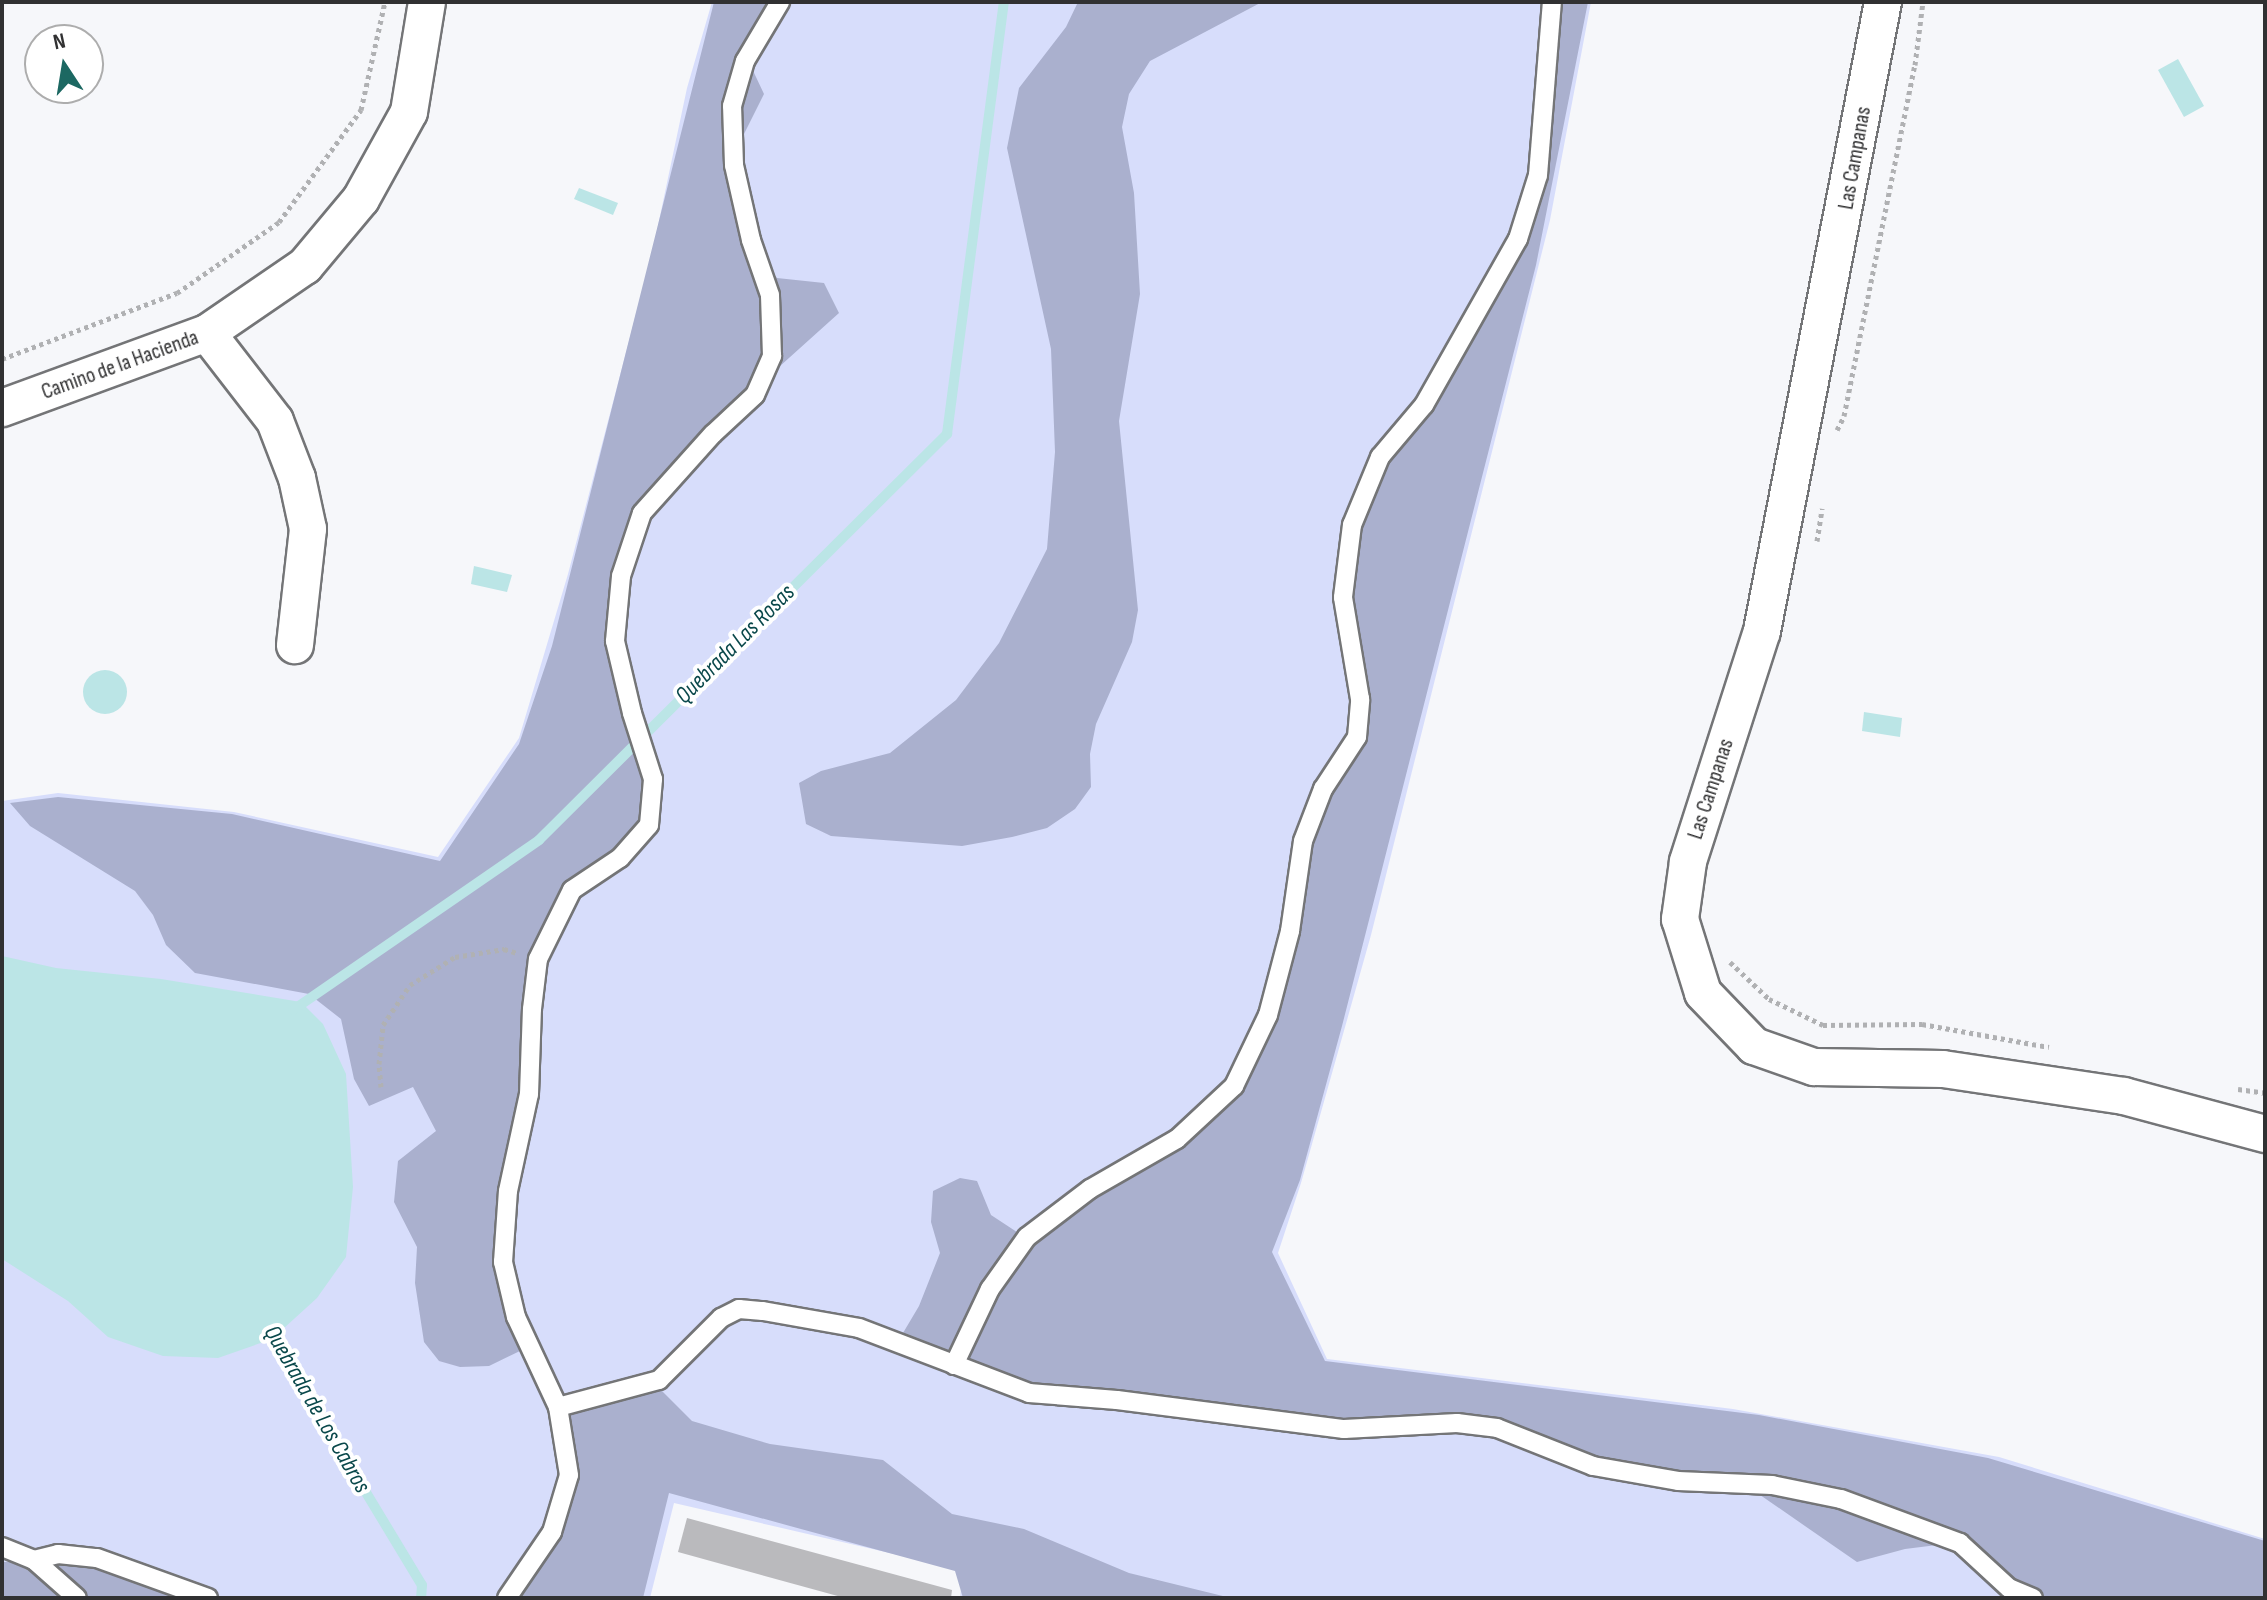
<!DOCTYPE html>
<html>
<head>
<meta charset="utf-8">
<style>
  body { margin:0 }
  #map { position:relative; width:2267px; height:1600px; overflow:hidden; background:#f6f7fa; font-family:"Sofia Sans Condensed",sans-serif }
  div>[style] { position:absolute }
  .green>* { inset:0; background:#d7ddfb }
  .forest>* { inset:0; background:#aab0ce }
  .water>* { inset:0; background:#bbe5e6 }
  .round { border-radius:50% }
  .stream>* { height:10px; margin:-5px; padding:0 5px; transform-origin:5px; border-radius:5px; background:#bbe5e6 }
  .building>* { inset:0; background:#bababd }
  .path>* { height:5px; margin-top:-2.5px; transform-origin:0; background:repeating-linear-gradient(90deg,#b0b1b3 0 4px,transparent 0 8px) }
  .roads { filter:drop-shadow(2px 0 #747577) drop-shadow(-2px 0 #747577) drop-shadow(0 2px #747577) drop-shadow(0 -2px #747577) }
  .service>* { height:18px; margin:-9px; padding:0 9px; transform-origin:9px; border-radius:9px; background:#fff }
  .minor>* { height:36px; margin:-18px; padding:0 18px; transform-origin:18px; border-radius:18px; background:#fff }
  span { translate:-50% -50%; white-space:nowrap; text-align:center; line-height:1.15; -webkit-text-stroke:8px #fff; paint-order:stroke }
  .street-label { font-size:22px; color:#313132 }
  .water-label { font-size:24px; color:#0a484b; font-style:italic }
  .frame { position:absolute; inset:0; border:4px solid #313132; pointer-events:none }
  .north { position:absolute; left:24px; top:24px; width:80px; height:80px; box-sizing:border-box; background:#fff; border:2px solid #adadad; border-radius:50%; rotate:348deg; font-size:22px; font-weight:700; line-height:32px; text-align:center; color:#313132 }
  .north::after { content:''; display:block; margin:auto; width:28px; height:36px; background:#1c6862; clip-path:polygon(50% 0,100% 100%,50% 72%,0 100%) }
</style>
</head>
<body>
<div id="map">
  <div class="green">
    <i style="clip-path:polygon(712px 2px,1591px 2px,1550px 220px,1371px 935px,1301px 1183px,1278px 1253px,1327px 1359px,1733px 1409px,1999px 1457px,2265px 1539px,2265px 1598px,960px 1598px,963px 1570px,674px 1503px,650px 1598px,2px 1598px,2px 801px,58px 793px,234px 812px,438px 857px,519px 738px,568px 574px,653px 249px,687px 88px)"></i>
  </div>
  <div class="forest">
    <i style="clip-path:polygon(714px 2px,776px 2px,747px 58px,764px 94px,728px 166px,745px 242px,777px 278px,824px 283px,839px 313px,751px 392px,638px 510px,610px 641px,648px 780px,644px 823px,617px 854px,568px 887px,534px 958px,524px 1093px,503px 1191px,522px 1350px,489px 1366px,460px 1367px,439px 1361px,424px 1342px,415px 1283px,417px 1247px,394px 1202px,398px 1161px,436px 1131px,413px 1087px,369px 1106px,354px 1079px,341px 1019px,309px 994px,195px 973px,166px 945px,153px 915px,135px 891px,30px 826px,10px 803px,58px 797px,232px 814px,440px 861px,519px 744px,552px 646px)"></i>
    <i style="clip-path:polygon(1078px 2px,1262px 2px,1150px 61px,1129px 94px,1122px 127px,1134px 193px,1140px 294px,1119px 421px,1138px 610px,1132px 642px,1096px 724px,1090px 754px,1091px 787px,1075px 809px,1047px 828px,1012px 837px,962px 846px,831px 836px,806px 824px,799px 783px,821px 771px,890px 753px,956px 700px,999px 643px,1047px 549px,1055px 452px,1051px 349px,1007px 148px,1019px 88px,1066px 27px)"></i>
    <i style="clip-path:polygon(1558px 2px,1588px 2px,1536px 265px,1342px 1026px,1300px 1180px,1272px 1252px,1325px 1361px,1759px 1415px,1988px 1458px,2265px 1541px,2265px 1598px,2039px 1598px,2011px 1586px,1961px 1542px,1905px 1549px,1857px 1562px,1737px 1479px,1594px 1465px,1497px 1426px,1344px 1427px,1030px 1391px,955px 1363px,903px 1333px,919px 1306px,940px 1253px,931px 1222px,933px 1191px,960px 1178px,977px 1181px,991px 1215px,1032px 1242px,1240px 1089px,1309px 842px,1329px 791px,1363px 739px,1349px 597px,1358px 526px,1385px 460px,1429px 409px,1524px 241px)"></i>
    <i style="clip-path:polygon(660px 1389px,692px 1421px,770px 1444px,883px 1460px,952px 1514px,1024px 1529px,1129px 1573px,1231px 1598px,963px 1598px,955px 1571px,669px 1493px,643px 1598px,518px 1598px,558px 1542px,574px 1474px,564px 1415px)"></i>
    <i style="clip-path:polygon(2px 1562px,72px 1562px,120px 1574px,180px 1598px,2px 1598px)"></i>
  </div>
  <div class="water">
    <i style="clip-path:polygon(2178px 59px,2204px 106px,2184px 117px,2158px 70px)"></i>
    <i style="clip-path:polygon(579px 188px,618px 203px,613px 215px,574px 199px)"></i>
    <i style="clip-path:polygon(474px 566px,512px 575px,507px 592px,471px 584px)"></i>
    <i class="round" style="left:83px;top:670px;width:44px;height:44px"></i>
    <i style="clip-path:polygon(1864px 712px,1902px 718px,1900px 737px,1862px 731px)"></i>
    <i style="clip-path:polygon(2px 956px,56px 968px,161px 979px,301px 1002px,323px 1024px,346px 1074px,353px 1187px,346px 1257px,317px 1298px,272px 1339px,218px 1358px,163px 1356px,108px 1337px,68px 1301px,2px 1259px)"></i>
  </div>
  <div class="stream">
    <i style="left:293px;top:1010px;width:299px;rotate:-34.6deg"></i>
    <i style="left:539px;top:840px;width:576px;rotate:-44.86deg"></i>
    <i style="left:947px;top:434px;width:436px;rotate:-82.5deg"></i>
    <i style="left:268px;top:1330px;width:298px;rotate:58.9deg"></i>
    <i style="left:422px;top:1585px;width:13px;rotate:94deg"></i>
  </div>
  <div class="building">
    <i style="clip-path:polygon(687px 1518px,952px 1590px,951px 1598px,845px 1598px,678px 1552px)"></i>
  </div>
  <div class="path">
    <i style="left:2px;top:359px;width:187px;rotate:-20.7deg"></i>
    <i style="left:177px;top:293px;width:124px;rotate:-34.8deg"></i>
    <i style="left:279px;top:222px;width:139px;rotate:-53.8deg"></i>
    <i style="left:361px;top:110px;width:111px;rotate:-77.5deg"></i>
    <i style="left:1837px;top:430px;width:16px;rotate:-63deg"></i>
    <i style="left:1844px;top:416px;width:358px;rotate:-78.6deg"></i>
    <i style="left:1915px;top:65px;width:64px;rotate:-82.8deg"></i>
    <i style="left:1817px;top:541px;width:33px;rotate:-81deg"></i>
    <i style="left:1730px;top:962px;width:54px;rotate:43.5deg"></i>
    <i style="left:1769px;top:999px;width:60px;rotate:25.7deg"></i>
    <i style="left:1823px;top:1025px;width:99px;rotate:-0.6deg"></i>
    <i style="left:1922px;top:1024px;width:129px;rotate:10.3deg"></i>
    <i style="left:381px;top:1087px;width:23px;rotate:-95deg"></i>
    <i style="left:379px;top:1064px;width:39px;rotate:-84deg"></i>
    <i style="left:383px;top:1025px;width:48px;rotate:-56deg"></i>
    <i style="left:410px;top:985px;width:53px;rotate:-31.9deg"></i>
    <i style="left:455px;top:957px;width:50px;rotate:-9.3deg"></i>
    <i style="left:504px;top:949px;width:14px;rotate:17deg"></i>
    <i style="left:2238px;top:1089px;width:27px;rotate:8deg"></i>
  </div>
  <div class="roads">
    <div class="service">
      <i style="left:954px;top:1365px;width:84px;rotate:-64.7deg"></i>
      <i style="left:990px;top:1289px;width:64px;rotate:-54.6deg"></i>
      <i style="left:1027px;top:1237px;width:79px;rotate:-37.3deg"></i>
      <i style="left:1090px;top:1189px;width:100px;rotate:-29.9deg"></i>
      <i style="left:1177px;top:1139px;width:78px;rotate:-42.9deg"></i>
      <i style="left:1234px;top:1086px;width:79px;rotate:-64.4deg"></i>
      <i style="left:1268px;top:1015px;width:87px;rotate:-75.3deg"></i>
      <i style="left:1290px;top:931px;width:91px;rotate:-81.8deg"></i>
      <i style="left:1303px;top:841px;width:56px;rotate:-69deg"></i>
      <i style="left:1323px;top:789px;width:62px;rotate:-56.8deg"></i>
      <i style="left:1357px;top:737px;width:38px;rotate:-85deg"></i>
      <i style="left:1360px;top:699px;width:103px;rotate:-99.5deg"></i>
      <i style="left:1343px;top:597px;width:73px;rotate:-82.9deg"></i>
      <i style="left:1352px;top:525px;width:74px;rotate:-67.6deg"></i>
      <i style="left:1380px;top:457px;width:68px;rotate:-49.8deg"></i>
      <i style="left:1424px;top:405px;width:191px;rotate:-60.5deg"></i>
      <i style="left:1518px;top:239px;width:67px;rotate:-72.6deg"></i>
      <i style="left:1538px;top:175px;width:174px;rotate:-85.4deg"></i>
      <i style="left:558px;top:1407px;width:105px;rotate:-15deg"></i>
      <i style="left:659px;top:1380px;width:88px;rotate:-45deg"></i>
      <i style="left:721px;top:1318px;width:20px;rotate:-27deg"></i>
      <i style="left:739px;top:1309px;width:24px;rotate:5deg"></i>
      <i style="left:763px;top:1311px;width:97px;rotate:10deg"></i>
      <i style="left:859px;top:1328px;width:182px;rotate:20.9deg"></i>
      <i style="left:1029px;top:1393px;width:88px;rotate:4.5deg"></i>
      <i style="left:1117px;top:1400px;width:229px;rotate:7.3deg"></i>
      <i style="left:1344px;top:1429px;width:113px;rotate:-3deg"></i>
      <i style="left:1457px;top:1423px;width:40px;rotate:7.1deg"></i>
      <i style="left:1497px;top:1428px;width:103px;rotate:21.6deg"></i>
      <i style="left:1593px;top:1466px;width:86px;rotate:10deg"></i>
      <i style="left:1678px;top:1481px;width:94px;rotate:2.4deg"></i>
      <i style="left:1772px;top:1485px;width:70px;rotate:11.5deg"></i>
      <i style="left:1841px;top:1499px;width:127px;rotate:20.3deg"></i>
      <i style="left:1960px;top:1543px;width:67px;rotate:42.6deg"></i>
      <i style="left:2009px;top:1588px;width:26px;rotate:23deg"></i>
      <i style="left:2px;top:1547px;width:35px;rotate:22deg"></i>
      <i style="left:34px;top:1560px;width:57px;rotate:41.5deg"></i>
      <i style="left:34px;top:1560px;width:25px;rotate:-14deg"></i>
      <i style="left:58px;top:1554px;width:39px;rotate:6deg"></i>
      <i style="left:97px;top:1558px;width:118px;rotate:19.8deg"></i>
      <i style="left:507px;top:1598px;width:80px;rotate:-55.7deg"></i>
      <i style="left:552px;top:1532px;width:59px;rotate:-73.4deg"></i>
      <i style="left:569px;top:1475px;width:69px;rotate:-99.2deg"></i>
      <i style="left:558px;top:1407px;width:99px;rotate:-115deg"></i>
      <i style="left:516px;top:1317px;width:57px;rotate:-103.3deg"></i>
      <i style="left:503px;top:1262px;width:71px;rotate:-86deg"></i>
      <i style="left:508px;top:1191px;width:99px;rotate:-77.8deg"></i>
      <i style="left:529px;top:1094px;width:85px;rotate:-88deg"></i>
      <i style="left:532px;top:1009px;width:50px;rotate:-83.2deg"></i>
      <i style="left:538px;top:959px;width:77px;rotate:-63.8deg"></i>
      <i style="left:572px;top:890px;width:58px;rotate:-33.7deg"></i>
      <i style="left:620px;top:858px;width:44px;rotate:-48.7deg"></i>
      <i style="left:649px;top:825px;width:46px;rotate:-85deg"></i>
      <i style="left:653px;top:779px;width:69px;rotate:-107.7deg"></i>
      <i style="left:632px;top:713px;width:74px;rotate:-103.3deg"></i>
      <i style="left:615px;top:641px;width:65px;rotate:-84.7deg"></i>
      <i style="left:621px;top:576px;width:66px;rotate:-71.6deg"></i>
      <i style="left:642px;top:513px;width:106px;rotate:-48.1deg"></i>
      <i style="left:713px;top:434px;width:57px;rotate:-42.9deg"></i>
      <i style="left:755px;top:395px;width:43px;rotate:-66.4deg"></i>
      <i style="left:772px;top:356px;width:61px;rotate:-91.9deg"></i>
      <i style="left:770px;top:295px;width:58px;rotate:-109.1deg"></i>
      <i style="left:751px;top:240px;width:77px;rotate:-102.8deg"></i>
      <i style="left:734px;top:165px;width:59px;rotate:-91.9deg"></i>
      <i style="left:732px;top:106px;width:47px;rotate:-73.9deg"></i>
      <i style="left:745px;top:61px;width:69px;rotate:-59.3deg"></i>
    </div>
    <div class="minor">
      <i style="left:1883px;top:2px;width:641px;rotate:100.89deg"></i>
      <i style="left:1762px;top:631px;width:243px;rotate:107.8deg"></i>
      <i style="left:1688px;top:862px;width:58px;rotate:98deg"></i>
      <i style="left:1680px;top:919px;width:77px;rotate:72.7deg"></i>
      <i style="left:1703px;top:993px;width:74px;rotate:46.1deg"></i>
      <i style="left:1754px;top:1046px;width:64px;rotate:19.3deg"></i>
      <i style="left:1814px;top:1067px;width:129px;rotate:0.9deg"></i>
      <i style="left:1943px;top:1069px;width:183px;rotate:8.5deg"></i>
      <i style="left:2124px;top:1096px;width:146px;rotate:15.1deg"></i>
      <i style="left:207px;top:333px;width:111px;rotate:52.3deg"></i>
      <i style="left:275px;top:421px;width:61px;rotate:68.9deg"></i>
      <i style="left:297px;top:478px;width:52px;rotate:77.8deg"></i>
      <i style="left:308px;top:529px;width:117px;rotate:96.4deg"></i>
      <i style="left:2px;top:408px;width:218px;rotate:-20.1deg"></i>
      <i style="left:207px;top:333px;width:119px;rotate:-34.4deg"></i>
      <i style="left:305px;top:266px;width:87px;rotate:-50.1deg"></i>
      <i style="left:361px;top:199px;width:99px;rotate:-61.1deg"></i>
      <i style="left:409px;top:112px;width:111px;rotate:-80.7deg"></i>
    </div>
  </div>
  <div class="street-label">
    <span style="left:1855px;top:158px;rotate:-80deg">Las Campanas</span>
    <span style="left:120px;top:365px;rotate:-20deg">Camino de la Hacienda</span>
    <span style="left:1711px;top:789px;rotate:-72deg">Las Campanas</span>
  </div>
  <div class="water-label">
    <span style="left:735px;top:644px;rotate:-45deg">Quebrada Las Rosas</span>
    <span style="left:317px;top:1409px;rotate:60deg">Quebrada de Los Cabros</span>
  </div>
  <div class="frame"></div>
  <div class="north">N</div>
</div>
</body>
</html>
